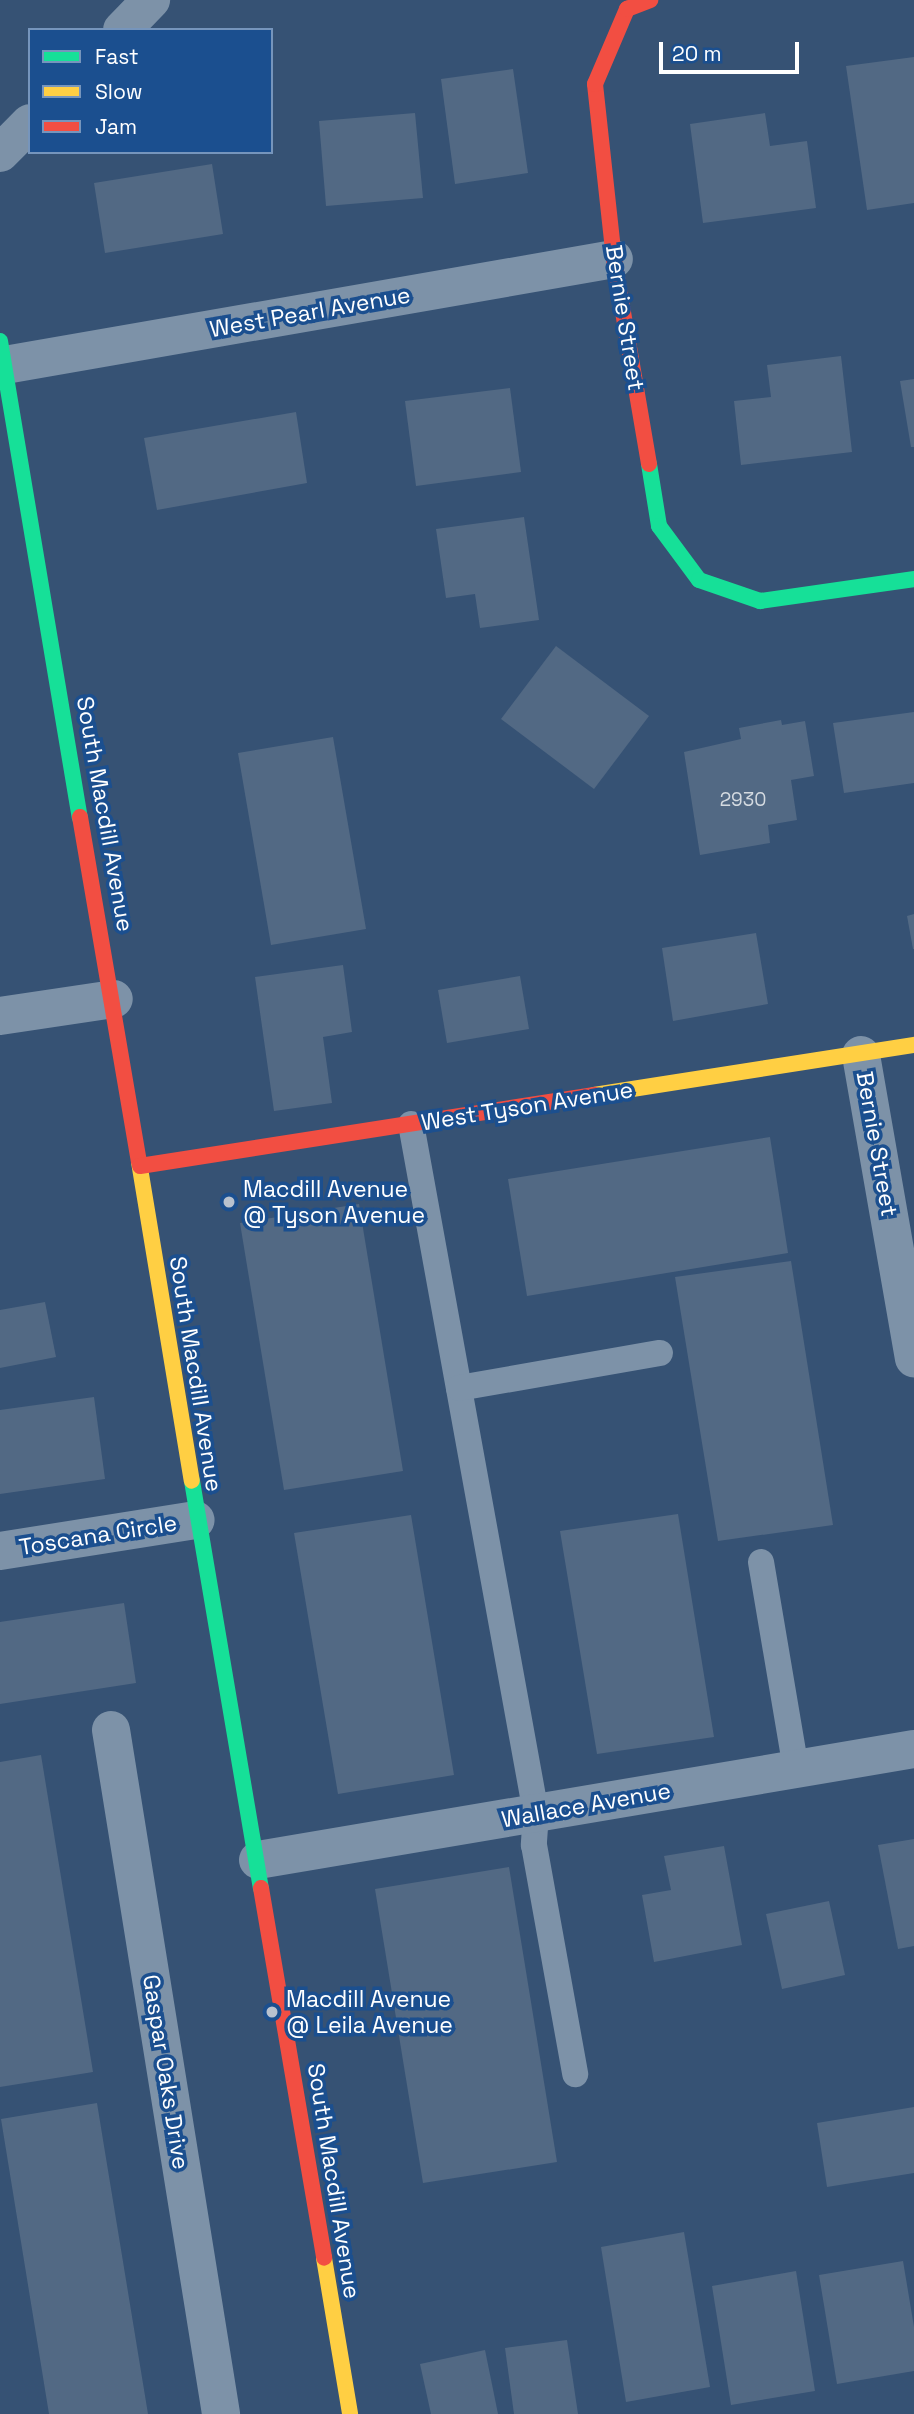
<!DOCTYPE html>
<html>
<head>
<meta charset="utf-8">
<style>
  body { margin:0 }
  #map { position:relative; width:914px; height:2414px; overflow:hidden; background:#365274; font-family:"Space Grotesk",sans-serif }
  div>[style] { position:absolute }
  .building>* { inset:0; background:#526984 }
  .lane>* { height:26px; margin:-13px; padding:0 13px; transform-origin:13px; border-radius:13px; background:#7d92a8 }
  .street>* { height:38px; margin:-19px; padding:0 19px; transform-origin:19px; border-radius:19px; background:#7d92a8 }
  .fast>* { height:16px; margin:-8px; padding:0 8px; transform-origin:8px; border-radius:8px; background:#16e098 }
  .slow>* { height:16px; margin:-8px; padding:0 8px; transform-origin:8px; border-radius:8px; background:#ffcf43 }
  .jam>* { height:16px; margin:-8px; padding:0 8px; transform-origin:8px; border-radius:8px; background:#f24e42 }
  .dots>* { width:19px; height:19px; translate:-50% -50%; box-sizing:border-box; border:4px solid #1b4f8f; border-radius:50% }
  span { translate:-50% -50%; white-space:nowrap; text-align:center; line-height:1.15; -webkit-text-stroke:7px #1b4f8f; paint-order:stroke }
  .number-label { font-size:19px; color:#d4dae0 }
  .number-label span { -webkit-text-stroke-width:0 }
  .street-label { font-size:23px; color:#fff }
  .poi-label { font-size:23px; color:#fff }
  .left { translate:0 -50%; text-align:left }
  .legend { position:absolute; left:28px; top:28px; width:245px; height:126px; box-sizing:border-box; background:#1b4f8f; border:2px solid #7695bc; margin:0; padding:9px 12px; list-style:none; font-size:21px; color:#fff }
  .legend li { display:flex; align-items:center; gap:14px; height:35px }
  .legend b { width:35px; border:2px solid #7695bc }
  .scale { position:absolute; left:659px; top:42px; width:140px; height:32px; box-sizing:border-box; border:4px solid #fff; border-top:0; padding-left:9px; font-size:21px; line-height:24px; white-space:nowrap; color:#fff; -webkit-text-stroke:5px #1b4f8f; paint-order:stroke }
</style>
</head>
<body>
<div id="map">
  <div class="building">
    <i style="clip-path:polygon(914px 57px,914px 203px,867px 210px,846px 66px)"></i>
    <i style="clip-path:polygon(513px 69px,528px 173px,455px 184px,441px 79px)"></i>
    <i style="clip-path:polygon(415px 113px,423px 198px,326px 206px,319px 121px)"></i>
    <i style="clip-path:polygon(765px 113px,770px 146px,807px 141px,816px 208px,703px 223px,690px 124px)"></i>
    <i style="clip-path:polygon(212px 164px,223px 234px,105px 253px,94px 183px)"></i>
    <i style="clip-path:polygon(841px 356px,852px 452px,741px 465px,734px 401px,771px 397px,767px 365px)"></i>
    <i style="clip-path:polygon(914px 379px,914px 447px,911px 447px,900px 381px)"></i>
    <i style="clip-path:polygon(510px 388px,521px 472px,416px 486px,405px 401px)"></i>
    <i style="clip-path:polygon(296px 412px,307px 483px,157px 510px,144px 438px)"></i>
    <i style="clip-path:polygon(524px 517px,539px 620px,480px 628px,475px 594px,446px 598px,436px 529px)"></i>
    <i style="clip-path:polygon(556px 646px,649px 716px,594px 789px,501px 719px)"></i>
    <i style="clip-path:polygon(914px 712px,914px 783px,844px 793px,833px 723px)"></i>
    <i style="clip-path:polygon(781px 720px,782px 725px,805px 721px,814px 776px,791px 780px,797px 820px,768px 825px,770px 843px,700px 855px,684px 752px,741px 739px,739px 728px)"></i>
    <i style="clip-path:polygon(333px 737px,366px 929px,271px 945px,238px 753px)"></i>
    <i style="clip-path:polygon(914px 914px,914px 949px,913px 949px,907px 916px)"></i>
    <i style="clip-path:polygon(756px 933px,768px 1004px,673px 1021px,662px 948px)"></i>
    <i style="clip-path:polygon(343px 965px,352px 1032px,323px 1037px,332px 1103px,274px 1111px,255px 977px)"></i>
    <i style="clip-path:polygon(520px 976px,529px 1029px,447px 1043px,438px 990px)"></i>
    <i style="clip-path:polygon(770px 1137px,788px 1253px,527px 1296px,508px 1179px)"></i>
    <i style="clip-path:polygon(359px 1204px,403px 1471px,284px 1490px,240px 1223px)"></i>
    <i style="clip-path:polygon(791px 1261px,833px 1525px,718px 1541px,675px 1277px)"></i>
    <i style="clip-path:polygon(45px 1302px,56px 1357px,0 1368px,0 1310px)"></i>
    <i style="clip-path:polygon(94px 1397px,105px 1479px,0 1494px,0 1410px)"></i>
    <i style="clip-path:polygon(678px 1514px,714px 1737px,597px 1754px,560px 1531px)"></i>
    <i style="clip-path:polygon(411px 1515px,454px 1775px,338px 1794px,294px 1533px)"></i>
    <i style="clip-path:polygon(124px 1603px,136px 1683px,0 1704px,0 1622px)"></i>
    <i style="clip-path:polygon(41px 1755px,93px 2072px,0 2087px,0 1762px)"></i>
    <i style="clip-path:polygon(914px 1839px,914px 1946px,898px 1949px,878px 1845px)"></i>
    <i style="clip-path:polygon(724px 1846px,742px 1945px,654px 1962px,642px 1895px,671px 1890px,664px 1856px)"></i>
    <i style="clip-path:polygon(509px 1867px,557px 2162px,423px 2183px,375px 1889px)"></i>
    <i style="clip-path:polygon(829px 1901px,845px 1975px,782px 1989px,766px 1914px)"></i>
    <i style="clip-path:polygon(97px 2103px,104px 2146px,148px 2414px,49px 2414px,1px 2119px)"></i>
    <i style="clip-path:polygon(914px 2107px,914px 2173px,827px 2187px,817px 2123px)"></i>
    <i style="clip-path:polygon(684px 2232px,710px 2387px,626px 2402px,601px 2247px)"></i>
    <i style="clip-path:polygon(903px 2261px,914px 2327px,914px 2371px,837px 2384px,819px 2275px)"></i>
    <i style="clip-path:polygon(796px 2271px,815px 2391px,731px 2405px,712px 2286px)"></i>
    <i style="clip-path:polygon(567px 2340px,578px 2414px,514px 2414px,505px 2348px)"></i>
    <i style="clip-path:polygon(485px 2350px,498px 2414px,431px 2414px,420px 2364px)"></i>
  </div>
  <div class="lane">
    <i style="left:411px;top:1124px;width:700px;rotate:79.72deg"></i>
    <i style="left:536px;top:1813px;width:32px;rotate:94deg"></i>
    <i style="left:534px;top:1845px;width:233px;rotate:79.8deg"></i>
    <i style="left:459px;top:1388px;width:204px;rotate:-9.9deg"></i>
    <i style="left:761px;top:1562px;width:210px;rotate:80.4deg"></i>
  </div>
  <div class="street">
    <i style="left:122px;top:30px;width:42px;rotate:-46deg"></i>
    <i style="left:0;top:153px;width:42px;rotate:-45deg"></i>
    <i style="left:5px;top:365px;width:618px;rotate:-9.87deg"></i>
    <i style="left:0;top:1016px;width:115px;rotate:-8.5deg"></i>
    <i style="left:861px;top:1055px;width:308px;rotate:80.1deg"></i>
    <i style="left:0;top:1551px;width:198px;rotate:-9deg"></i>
    <i style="left:111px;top:1730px;width:693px;rotate:80.86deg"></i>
    <i style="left:258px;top:1860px;width:665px;rotate:-9.6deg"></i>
  </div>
  <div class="fast">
    <i style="left:0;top:341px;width:483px;rotate:80.5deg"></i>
    <i style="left:649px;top:464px;width:63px;rotate:80.8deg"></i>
    <i style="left:659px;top:526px;width:67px;rotate:53.5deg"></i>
    <i style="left:699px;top:580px;width:65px;rotate:19deg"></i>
    <i style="left:760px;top:601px;width:156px;rotate:-8.1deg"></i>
    <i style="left:192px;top:1481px;width:413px;rotate:80.4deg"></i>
  </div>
  <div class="slow">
    <i style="left:594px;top:1095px;width:324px;rotate:-8.9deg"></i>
    <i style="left:139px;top:1162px;width:323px;rotate:80.6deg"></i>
    <i style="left:324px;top:2258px;width:158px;rotate:80.5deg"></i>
  </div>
  <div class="jam">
    <i style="left:649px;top:464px;width:208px;rotate:-99.7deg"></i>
    <i style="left:614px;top:259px;width:176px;rotate:-96.2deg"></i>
    <i style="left:595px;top:84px;width:82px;rotate:-66.9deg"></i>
    <i style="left:627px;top:9px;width:25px;rotate:-21deg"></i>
    <i style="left:80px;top:817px;width:350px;rotate:80.3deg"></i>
    <i style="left:140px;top:1166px;width:460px;rotate:-8.9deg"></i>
    <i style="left:261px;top:1888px;width:375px;rotate:80.3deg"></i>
  </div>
  <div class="dots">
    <i style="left:229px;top:1202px;background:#b9c2ce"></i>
    <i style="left:272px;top:2012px;background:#b9c2ce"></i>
  </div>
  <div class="number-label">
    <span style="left:743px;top:800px">2930</span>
  </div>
  <div class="street-label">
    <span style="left:310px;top:312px;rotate:-10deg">West Pearl Avenue</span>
    <span style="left:625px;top:318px;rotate:81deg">Bernie Street</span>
    <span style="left:105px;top:814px;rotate:80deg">South Macdill Avenue</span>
    <span style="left:527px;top:1106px;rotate:-9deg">West Tyson Avenue</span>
    <span style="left:877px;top:1144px;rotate:80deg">Bernie Street</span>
    <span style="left:196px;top:1374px;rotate:81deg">South Macdill Avenue</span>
    <span style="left:98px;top:1535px;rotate:-9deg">Toscana Circle</span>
    <span style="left:586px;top:1805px;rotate:-10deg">Wallace Avenue</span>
    <span style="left:166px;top:2072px;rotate:81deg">Gaspar Oaks Drive</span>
    <span style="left:334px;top:2181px;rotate:81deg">South Macdill Avenue</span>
  </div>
  <div class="poi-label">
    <span class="left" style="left:243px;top:1202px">Macdill Avenue<br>@ Tyson Avenue</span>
    <span class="left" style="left:286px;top:2012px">Macdill Avenue<br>@ Leila Avenue</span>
  </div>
  <ul class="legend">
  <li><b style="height:9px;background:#16e098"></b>Fast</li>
  <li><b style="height:9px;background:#ffcf43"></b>Slow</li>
  <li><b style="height:9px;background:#f24e42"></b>Jam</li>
  </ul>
  <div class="scale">20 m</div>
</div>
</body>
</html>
